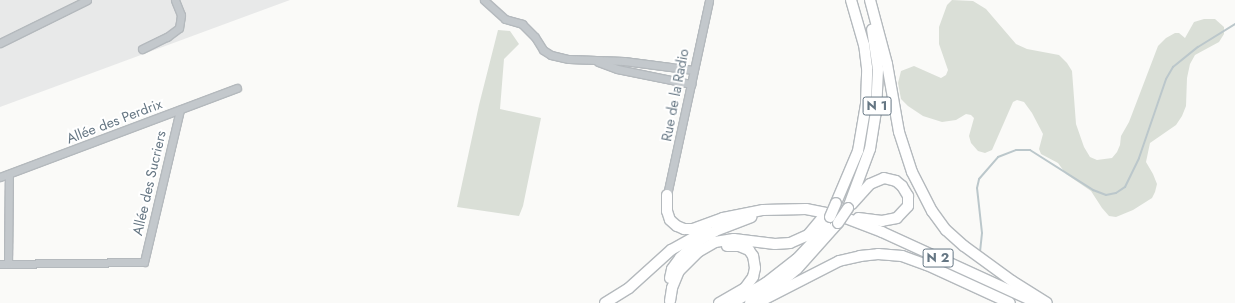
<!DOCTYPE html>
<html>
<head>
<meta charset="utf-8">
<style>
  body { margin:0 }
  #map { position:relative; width:1235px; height:303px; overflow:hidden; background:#fafaf8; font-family:Jost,sans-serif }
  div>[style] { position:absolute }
  .built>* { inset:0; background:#e8e9e9 }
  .green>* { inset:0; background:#dadfd7 }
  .stream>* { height:2px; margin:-1px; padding:0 1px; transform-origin:1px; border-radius:1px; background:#bbc7cb }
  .roads { filter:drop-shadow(1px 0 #b4b9bd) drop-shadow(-1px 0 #b4b9bd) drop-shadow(0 1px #b4b9bd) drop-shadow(0 -1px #b4b9bd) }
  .minor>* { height:7px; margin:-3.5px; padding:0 3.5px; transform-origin:3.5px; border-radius:3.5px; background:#c3c8cc }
  .highway>* { height:10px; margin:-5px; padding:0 5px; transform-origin:5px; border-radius:5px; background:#fff }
  .bridges { filter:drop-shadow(1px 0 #b4b9bd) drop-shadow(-1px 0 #b4b9bd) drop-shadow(0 1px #b4b9bd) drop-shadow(0 -1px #b4b9bd) }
  .highway-bridge>* { height:10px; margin:-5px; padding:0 5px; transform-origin:5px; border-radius:5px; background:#fff }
  span { translate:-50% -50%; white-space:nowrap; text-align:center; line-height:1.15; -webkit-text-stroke:4px #fff; paint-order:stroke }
  .shield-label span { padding:1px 3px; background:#fff; border:1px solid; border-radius:3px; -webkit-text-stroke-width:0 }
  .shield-label { font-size:13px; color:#657683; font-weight:700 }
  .street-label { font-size:14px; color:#657683 }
</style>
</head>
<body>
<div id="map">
  <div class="built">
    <i style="clip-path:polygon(0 0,290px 0,0 107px)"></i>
  </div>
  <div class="green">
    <i style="clip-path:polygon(952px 0,973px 1px,986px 9px,1016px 44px,1027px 49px,1059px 55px,1067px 63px,1072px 71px,1076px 124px,1084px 147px,1090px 157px,1097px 160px,1112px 158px,1117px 152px,1120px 145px,1121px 136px,1129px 122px,1158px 46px,1166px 38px,1175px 33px,1179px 33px,1185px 38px,1194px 22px,1204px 19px,1215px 19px,1224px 27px,1224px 34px,1219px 42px,1195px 55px,1190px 64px,1187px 78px,1186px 106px,1182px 116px,1176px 125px,1150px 143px,1146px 162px,1153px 174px,1157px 184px,1155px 192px,1152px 198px,1133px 210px,1116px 217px,1109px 216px,1102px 208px,1091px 191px,1066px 174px,1058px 163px,1041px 154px,1039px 149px,1043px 134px,1032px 113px,1024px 102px,1017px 100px,1013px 102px,992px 150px,985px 153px,978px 151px,971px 143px,969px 136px,974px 118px,971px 115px,966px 114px,956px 120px,942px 122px,923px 116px,908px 106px,901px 99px,898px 83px,901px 71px,914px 66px,941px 78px,946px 75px,948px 70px,939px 44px,939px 27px,947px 5px)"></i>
    <i style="clip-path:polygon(498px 30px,510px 31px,519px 44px,504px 59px,500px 109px,541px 118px,523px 206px,519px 216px,457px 207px,479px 105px)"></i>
  </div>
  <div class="stream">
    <i style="left:980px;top:252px;width:19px;rotate:-84deg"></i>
    <i style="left:982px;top:233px;width:45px;rotate:-96.3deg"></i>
    <i style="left:977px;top:188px;width:9px;rotate:-77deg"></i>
    <i style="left:979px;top:179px;width:29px;rotate:-49deg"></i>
    <i style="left:998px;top:157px;width:19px;rotate:-21deg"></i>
    <i style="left:1016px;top:150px;width:14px"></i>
    <i style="left:1030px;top:150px;width:75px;rotate:32.4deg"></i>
    <i style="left:1093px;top:190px;width:14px;rotate:21deg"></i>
    <i style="left:1106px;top:195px;width:10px;rotate:-11deg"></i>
    <i style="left:1116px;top:193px;width:11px;rotate:-34deg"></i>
    <i style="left:1125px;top:187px;width:32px;rotate:-64deg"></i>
    <i style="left:1139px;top:158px;width:83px;rotate:-71.1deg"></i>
    <i style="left:1166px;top:79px;width:14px;rotate:-60deg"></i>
    <i style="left:1173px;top:67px;width:32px;rotate:-39deg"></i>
    <i style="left:1198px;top:47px;width:44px;rotate:-31.9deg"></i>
  </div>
  <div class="roads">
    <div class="minor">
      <i style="left:484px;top:0;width:28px;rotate:42deg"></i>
      <i style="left:505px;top:19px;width:18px;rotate:16deg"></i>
      <i style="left:522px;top:24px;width:18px;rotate:45deg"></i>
      <i style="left:535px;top:37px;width:15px;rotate:58deg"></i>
      <i style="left:543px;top:50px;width:9px;rotate:32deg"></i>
      <i style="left:551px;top:55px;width:18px;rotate:13deg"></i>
      <i style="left:569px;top:59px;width:55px;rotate:2.1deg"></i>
      <i style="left:624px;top:61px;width:70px;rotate:7.4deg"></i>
      <i style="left:0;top:43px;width:97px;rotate:-26.3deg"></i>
      <i style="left:142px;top:49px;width:28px;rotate:-26deg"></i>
      <i style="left:167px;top:37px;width:15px;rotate:-37deg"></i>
      <i style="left:179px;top:28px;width:13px;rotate:-81deg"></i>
      <i style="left:181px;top:15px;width:16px;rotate:-112deg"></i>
      <i style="left:598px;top:62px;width:20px;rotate:20deg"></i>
      <i style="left:617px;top:69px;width:76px;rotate:11.5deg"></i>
      <i style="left:0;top:177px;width:253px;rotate:-20.6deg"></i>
      <i style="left:667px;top:195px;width:199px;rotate:-77.8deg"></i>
      <i style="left:0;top:264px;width:144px;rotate:-0.8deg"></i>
      <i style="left:144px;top:262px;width:156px;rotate:-76.7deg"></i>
      <i style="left:8px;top:264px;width:90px;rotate:-89.4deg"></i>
    </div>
    <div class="highway">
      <i style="left:870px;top:0;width:66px;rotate:75.1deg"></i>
      <i style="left:887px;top:64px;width:69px;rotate:80deg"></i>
      <i style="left:899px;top:132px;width:42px;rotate:72deg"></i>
      <i style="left:912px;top:172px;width:44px;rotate:62.9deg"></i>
      <i style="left:932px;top:211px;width:24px;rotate:54deg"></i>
      <i style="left:946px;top:230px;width:24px;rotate:42deg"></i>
      <i style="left:964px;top:246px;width:59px;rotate:36.1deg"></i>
      <i style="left:1012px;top:281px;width:41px;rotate:32.2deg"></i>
      <i style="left:667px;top:195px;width:16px;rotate:90deg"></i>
      <i style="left:667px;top:211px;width:9px;rotate:72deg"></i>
      <i style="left:670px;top:220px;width:9px;rotate:41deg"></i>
      <i style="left:677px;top:226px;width:8px;rotate:23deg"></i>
      <i style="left:684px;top:229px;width:9px"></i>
      <i style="left:693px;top:229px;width:32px;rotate:-20deg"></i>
      <i style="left:723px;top:218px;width:41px;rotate:-11.3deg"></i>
      <i style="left:763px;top:210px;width:43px;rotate:-1.3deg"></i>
      <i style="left:806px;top:209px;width:33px;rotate:11deg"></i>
      <i style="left:838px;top:215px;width:47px;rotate:21.1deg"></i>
      <i style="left:882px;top:232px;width:170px;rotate:24.6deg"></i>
      <i style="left:836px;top:203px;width:56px;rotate:-67.1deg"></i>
      <i style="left:858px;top:151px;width:48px;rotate:-80.3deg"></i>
      <i style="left:866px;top:104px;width:36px;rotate:-88deg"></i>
      <i style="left:867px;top:68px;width:23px;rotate:-97deg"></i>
      <i style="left:864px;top:45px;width:47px;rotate:-106.1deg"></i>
      <i style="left:852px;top:204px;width:27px;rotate:-48deg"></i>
      <i style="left:870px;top:184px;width:15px;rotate:-23deg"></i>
      <i style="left:884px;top:178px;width:12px;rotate:14deg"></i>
      <i style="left:896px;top:181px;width:8px;rotate:40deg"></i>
      <i style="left:902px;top:186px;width:12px;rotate:59deg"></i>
      <i style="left:908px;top:196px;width:10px;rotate:90deg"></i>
      <i style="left:908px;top:206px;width:16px;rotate:133deg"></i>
      <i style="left:897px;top:218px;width:15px;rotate:169deg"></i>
      <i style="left:882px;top:221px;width:24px;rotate:-173deg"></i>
      <i style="left:848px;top:208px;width:63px;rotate:-69.6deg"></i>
      <i style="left:870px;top:149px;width:37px;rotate:-81deg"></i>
      <i style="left:876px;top:112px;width:43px;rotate:-87.3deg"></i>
      <i style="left:878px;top:69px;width:40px;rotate:-98.5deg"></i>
      <i style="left:670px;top:278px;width:9px;rotate:-77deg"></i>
      <i style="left:672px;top:269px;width:14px;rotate:-54deg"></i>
      <i style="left:680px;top:258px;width:23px;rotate:-43deg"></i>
      <i style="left:697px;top:242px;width:21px;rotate:-31deg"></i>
      <i style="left:715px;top:231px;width:39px;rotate:-21deg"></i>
      <i style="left:670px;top:301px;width:13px;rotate:-81deg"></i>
      <i style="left:672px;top:288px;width:18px;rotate:-68deg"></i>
      <i style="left:679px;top:271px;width:27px;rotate:-45deg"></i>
      <i style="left:698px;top:252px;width:20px;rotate:-30deg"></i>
      <i style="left:715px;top:242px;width:19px;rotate:-9deg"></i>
      <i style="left:734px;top:239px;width:41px;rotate:7deg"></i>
      <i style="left:775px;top:244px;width:15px;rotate:-4deg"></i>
      <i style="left:790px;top:243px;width:20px;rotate:-24deg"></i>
      <i style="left:808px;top:235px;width:26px;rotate:-50deg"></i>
      <i style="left:734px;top:302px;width:37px;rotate:-31deg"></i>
      <i style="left:766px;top:283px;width:39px;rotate:-38deg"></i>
      <i style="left:797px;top:259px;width:21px;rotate:-47deg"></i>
      <i style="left:811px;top:244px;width:24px;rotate:-54deg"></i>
      <i style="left:605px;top:303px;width:28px;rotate:-32deg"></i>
      <i style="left:629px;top:288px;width:57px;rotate:-42.1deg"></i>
      <i style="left:671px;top:250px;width:41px;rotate:-29.1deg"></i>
      <i style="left:719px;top:303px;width:30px;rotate:-30deg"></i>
      <i style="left:745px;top:288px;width:14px;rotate:-54deg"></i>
      <i style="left:753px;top:277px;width:9px;rotate:-77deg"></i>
      <i style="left:755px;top:268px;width:12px;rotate:-99deg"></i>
      <i style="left:753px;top:256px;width:7px;rotate:-124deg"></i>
      <i style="left:749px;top:250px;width:11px;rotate:-158deg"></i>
      <i style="left:739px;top:246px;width:12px;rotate:180deg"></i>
      <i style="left:750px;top:303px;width:35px;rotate:-33deg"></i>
      <i style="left:779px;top:284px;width:23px;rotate:-40deg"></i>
      <i style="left:797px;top:269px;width:62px;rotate:-48.3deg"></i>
      <i style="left:757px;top:303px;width:92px;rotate:-27.1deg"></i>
      <i style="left:839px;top:261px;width:22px;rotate:-13deg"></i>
      <i style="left:860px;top:256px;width:18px;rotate:-6deg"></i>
      <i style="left:878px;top:254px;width:24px;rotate:5deg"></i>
      <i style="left:902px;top:256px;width:27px;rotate:20deg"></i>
      <i style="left:927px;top:265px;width:91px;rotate:24.6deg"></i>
    </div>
  </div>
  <div class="bridges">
    <div class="highway-bridge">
      <i style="left:830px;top:217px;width:15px;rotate:-67deg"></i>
      <i style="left:838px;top:223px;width:18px;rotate:-56deg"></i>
    </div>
  </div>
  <div class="shield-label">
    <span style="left:877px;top:106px">N 1</span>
    <span style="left:938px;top:258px">N 2</span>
  </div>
  <div class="street-label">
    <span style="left:675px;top:95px;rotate:-79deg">Rue de la Radio</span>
    <span style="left:114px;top:121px;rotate:-21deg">Allée des Perdrix</span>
    <span style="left:149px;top:183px;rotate:-77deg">Allée des Sucriers</span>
  </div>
</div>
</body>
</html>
